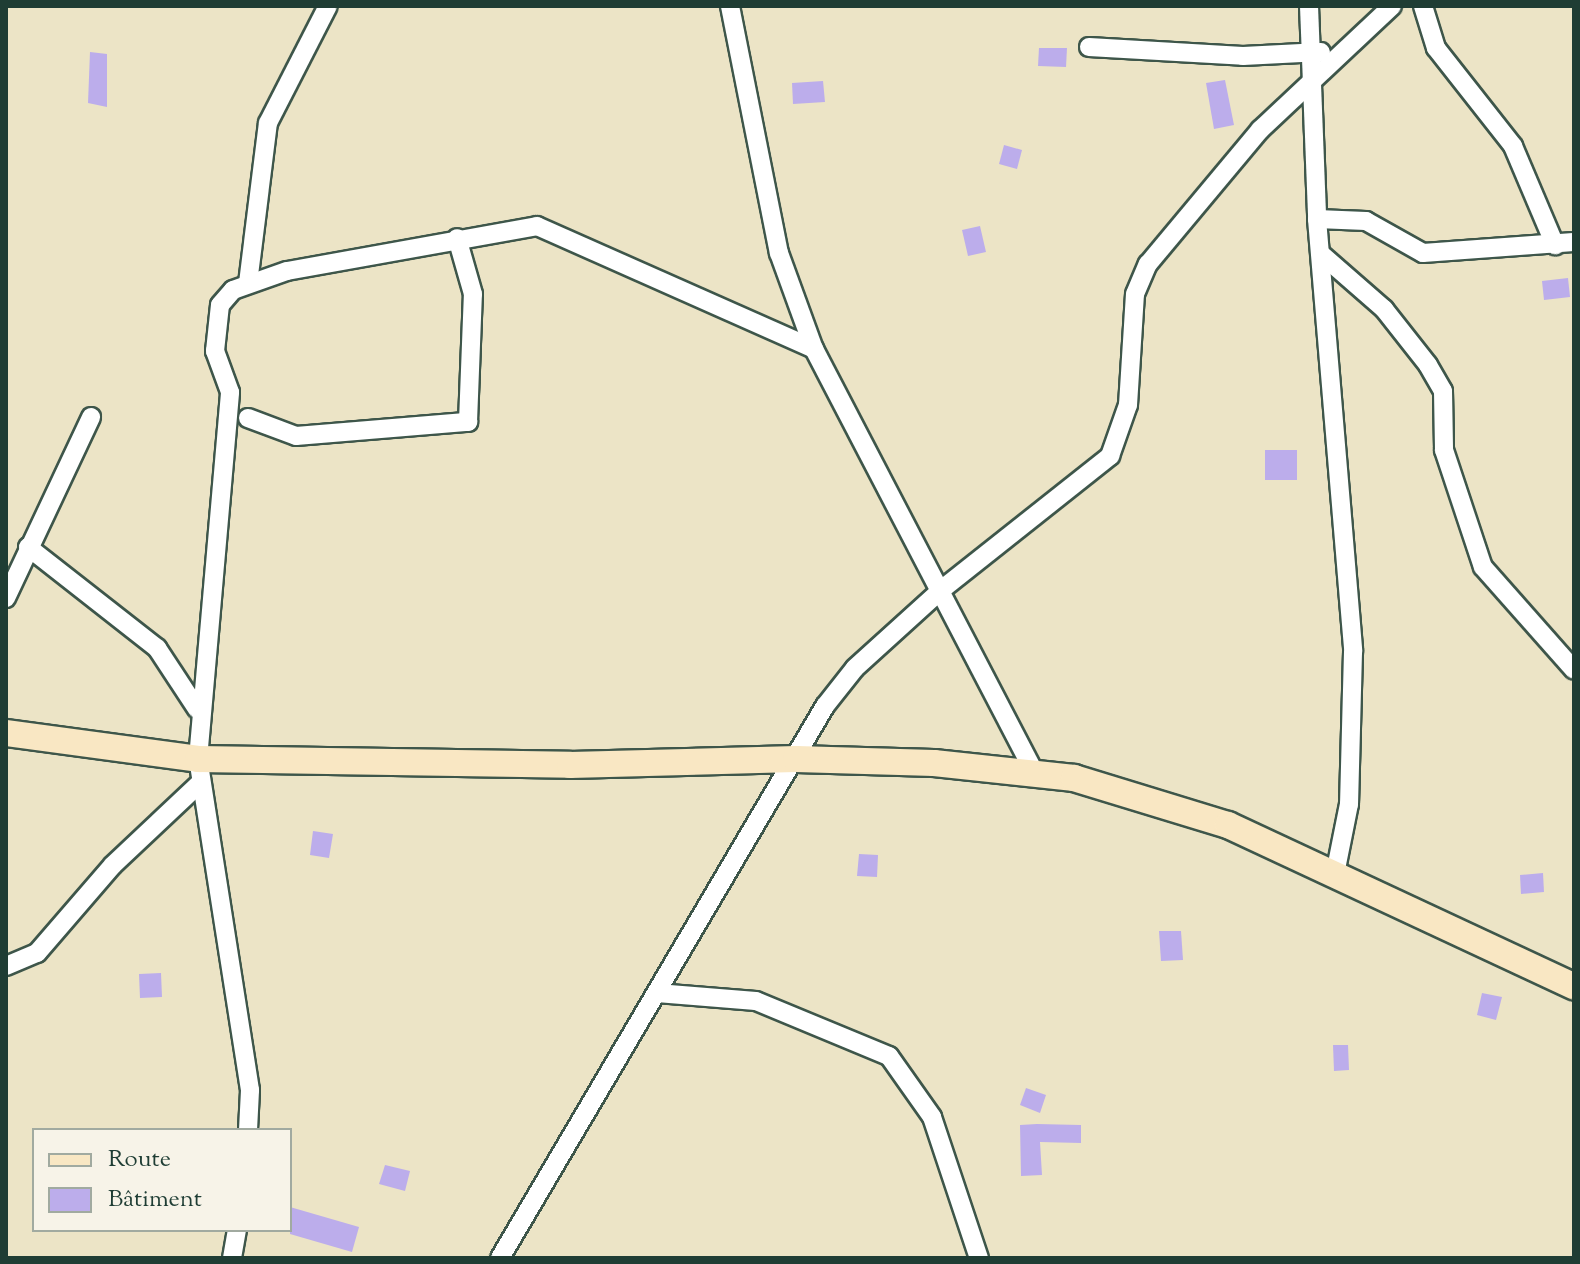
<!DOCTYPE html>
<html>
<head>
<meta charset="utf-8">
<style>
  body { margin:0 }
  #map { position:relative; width:1580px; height:1264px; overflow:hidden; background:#ece4c6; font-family:"Sorts Mill Goudy",serif }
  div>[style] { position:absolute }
  .building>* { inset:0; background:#bcadeb }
  .roads { filter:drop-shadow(2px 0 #3e564a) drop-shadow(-2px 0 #3e564a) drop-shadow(0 2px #3e564a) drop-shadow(0 -2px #3e564a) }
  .minor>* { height:18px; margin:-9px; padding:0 9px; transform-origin:9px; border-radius:9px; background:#fff }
  .secondary>* { height:26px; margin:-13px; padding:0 13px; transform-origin:13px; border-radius:13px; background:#f9e7c3 }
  span { translate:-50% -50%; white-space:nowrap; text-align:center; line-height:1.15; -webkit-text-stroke:6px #f7f3e8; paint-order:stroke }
  .frame { position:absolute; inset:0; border:8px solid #1f3d34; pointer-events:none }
  .legend { position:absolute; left:32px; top:1128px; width:260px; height:104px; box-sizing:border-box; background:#f7f3e8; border:2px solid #a1aaa0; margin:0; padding:10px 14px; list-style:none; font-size:24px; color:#1f3d34 }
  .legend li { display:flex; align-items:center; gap:16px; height:40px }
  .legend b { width:40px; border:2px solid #a1aaa0 }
</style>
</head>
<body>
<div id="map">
  <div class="building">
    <i style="clip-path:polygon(1039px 48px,1067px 48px,1066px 67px,1038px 66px)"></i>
    <i style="clip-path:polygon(90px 52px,107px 54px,107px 107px,88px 103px)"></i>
    <i style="clip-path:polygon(1225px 80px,1234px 125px,1214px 129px,1206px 83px)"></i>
    <i style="clip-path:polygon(823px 81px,825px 102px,793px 104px,792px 83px)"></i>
    <i style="clip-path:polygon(1004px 145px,1022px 150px,1017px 169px,999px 164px)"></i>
    <i style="clip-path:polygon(980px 226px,986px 252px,968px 256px,962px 230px)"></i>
    <i style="clip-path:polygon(1568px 278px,1570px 297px,1544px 300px,1542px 281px)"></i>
    <i style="clip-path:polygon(1265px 450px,1297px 450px,1297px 480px,1265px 480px)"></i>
    <i style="clip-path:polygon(313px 831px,333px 834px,329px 858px,310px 855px)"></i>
    <i style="clip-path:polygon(859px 854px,878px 855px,877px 877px,857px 876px)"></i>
    <i style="clip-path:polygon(1543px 873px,1544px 892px,1521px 894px,1520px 875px)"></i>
    <i style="clip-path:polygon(1159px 931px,1181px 931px,1183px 960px,1161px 961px)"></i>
    <i style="clip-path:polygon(161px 973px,162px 997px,140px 998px,139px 974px)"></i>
    <i style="clip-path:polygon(1482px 993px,1502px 997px,1496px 1020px,1477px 1015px)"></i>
    <i style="clip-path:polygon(1333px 1045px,1348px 1045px,1349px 1070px,1334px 1071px)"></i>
    <i style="clip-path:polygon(1026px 1088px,1046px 1095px,1040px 1113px,1020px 1105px)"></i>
    <i style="clip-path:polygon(1037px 1124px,1081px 1125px,1081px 1143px,1040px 1142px,1042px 1175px,1021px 1176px,1020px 1125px)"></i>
    <i style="clip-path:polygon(385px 1165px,410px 1171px,405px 1191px,379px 1184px)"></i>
    <i style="clip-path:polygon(290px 1207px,359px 1227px,352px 1252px,290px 1234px)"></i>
  </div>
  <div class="roads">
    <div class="minor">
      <i style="left:730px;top:6px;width:252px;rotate:78.8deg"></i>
      <i style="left:779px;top:253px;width:102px;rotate:70deg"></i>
      <i style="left:814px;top:349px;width:478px;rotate:62.5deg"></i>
      <i style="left:1309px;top:6px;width:213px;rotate:87.8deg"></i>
      <i style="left:1317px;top:219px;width:434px;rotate:85.2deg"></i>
      <i style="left:1353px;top:652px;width:152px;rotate:91.5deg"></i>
      <i style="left:1349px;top:804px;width:71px;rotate:101.3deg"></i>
      <i style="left:1423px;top:6px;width:44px;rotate:72.8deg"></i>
      <i style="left:1436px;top:48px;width:125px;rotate:51.8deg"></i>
      <i style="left:1513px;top:146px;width:108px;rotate:67deg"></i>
      <i style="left:1089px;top:47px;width:154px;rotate:3.3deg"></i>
      <i style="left:1243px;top:56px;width:78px;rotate:-2.9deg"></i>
      <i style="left:1317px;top:219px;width:49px;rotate:2.3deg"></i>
      <i style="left:1366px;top:221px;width:65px;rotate:29.3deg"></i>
      <i style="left:1423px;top:253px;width:151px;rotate:-4.2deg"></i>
      <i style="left:1321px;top:254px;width:84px;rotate:41.1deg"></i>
      <i style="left:1384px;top:309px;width:71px;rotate:51.8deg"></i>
      <i style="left:1428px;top:365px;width:30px;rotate:60deg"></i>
      <i style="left:1443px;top:391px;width:59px;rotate:89deg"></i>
      <i style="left:1444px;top:450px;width:123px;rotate:71.6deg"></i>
      <i style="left:1483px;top:567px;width:137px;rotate:48.5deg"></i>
      <i style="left:248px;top:283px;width:161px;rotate:-82.9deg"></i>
      <i style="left:268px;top:123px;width:131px;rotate:-62.9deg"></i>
      <i style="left:248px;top:418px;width:51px;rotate:20.6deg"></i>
      <i style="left:296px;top:436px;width:173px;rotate:-4.7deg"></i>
      <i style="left:468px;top:422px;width:128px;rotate:-87.8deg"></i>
      <i style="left:473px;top:294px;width:58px;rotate:-105.9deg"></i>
      <i style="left:28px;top:547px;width:164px;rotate:38.1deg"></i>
      <i style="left:157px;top:648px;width:73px;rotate:56.7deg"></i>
      <i style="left:6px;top:598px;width:200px;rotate:-64.8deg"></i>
      <i style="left:6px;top:966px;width:34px;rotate:-23deg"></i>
      <i style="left:37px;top:953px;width:116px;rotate:-49.2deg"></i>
      <i style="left:113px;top:865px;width:121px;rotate:-43.3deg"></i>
      <i style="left:657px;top:993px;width:99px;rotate:4.6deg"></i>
      <i style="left:756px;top:1001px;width:144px;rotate:22.5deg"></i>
      <i style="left:889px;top:1056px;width:75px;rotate:54.8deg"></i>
      <i style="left:932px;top:1117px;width:149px;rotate:71.6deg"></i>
      <i style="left:248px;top:1130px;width:40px;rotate:-87.1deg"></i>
      <i style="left:250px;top:1090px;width:335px;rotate:-98.9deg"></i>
      <i style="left:198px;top:759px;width:368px;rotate:-85deg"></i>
      <i style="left:230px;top:392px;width:44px;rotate:-110.1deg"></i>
      <i style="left:215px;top:351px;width:46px;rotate:-83.8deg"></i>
      <i style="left:220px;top:305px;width:20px;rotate:-49deg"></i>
      <i style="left:233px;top:290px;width:57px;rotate:-19.4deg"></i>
      <i style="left:287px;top:271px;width:254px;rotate:-10.2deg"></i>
      <i style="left:537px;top:226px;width:303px;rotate:23.9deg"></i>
      <i style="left:232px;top:1258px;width:28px;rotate:-80deg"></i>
      <i style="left:500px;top:1258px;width:641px;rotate:-59.51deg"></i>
      <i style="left:825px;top:706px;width:48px;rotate:-51.7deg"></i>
      <i style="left:855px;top:668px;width:116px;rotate:-42.2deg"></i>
      <i style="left:941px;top:590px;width:216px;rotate:-38.4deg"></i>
      <i style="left:1110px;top:456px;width:54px;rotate:-70.6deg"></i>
      <i style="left:1128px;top:405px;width:111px;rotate:-86.4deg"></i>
      <i style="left:1135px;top:294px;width:33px;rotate:-67deg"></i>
      <i style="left:1148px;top:264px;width:175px;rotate:-50.1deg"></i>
      <i style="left:1260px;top:130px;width:181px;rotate:-43.2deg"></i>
    </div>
    <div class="secondary">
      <i style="left:6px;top:733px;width:194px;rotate:7.7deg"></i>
      <i style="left:198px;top:759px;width:372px;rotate:0.9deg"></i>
      <i style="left:570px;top:765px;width:226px;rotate:-1.5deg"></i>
      <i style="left:796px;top:759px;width:138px;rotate:1.7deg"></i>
      <i style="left:934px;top:763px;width:141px;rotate:6.1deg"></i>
      <i style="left:1074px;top:778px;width:161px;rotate:17deg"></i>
      <i style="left:1228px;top:825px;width:382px;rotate:25deg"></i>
    </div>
  </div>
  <div class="frame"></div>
  <ul class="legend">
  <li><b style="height:10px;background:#f9e7c3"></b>Route</li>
  <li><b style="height:22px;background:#bcadeb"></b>Bâtiment</li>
  </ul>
</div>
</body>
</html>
